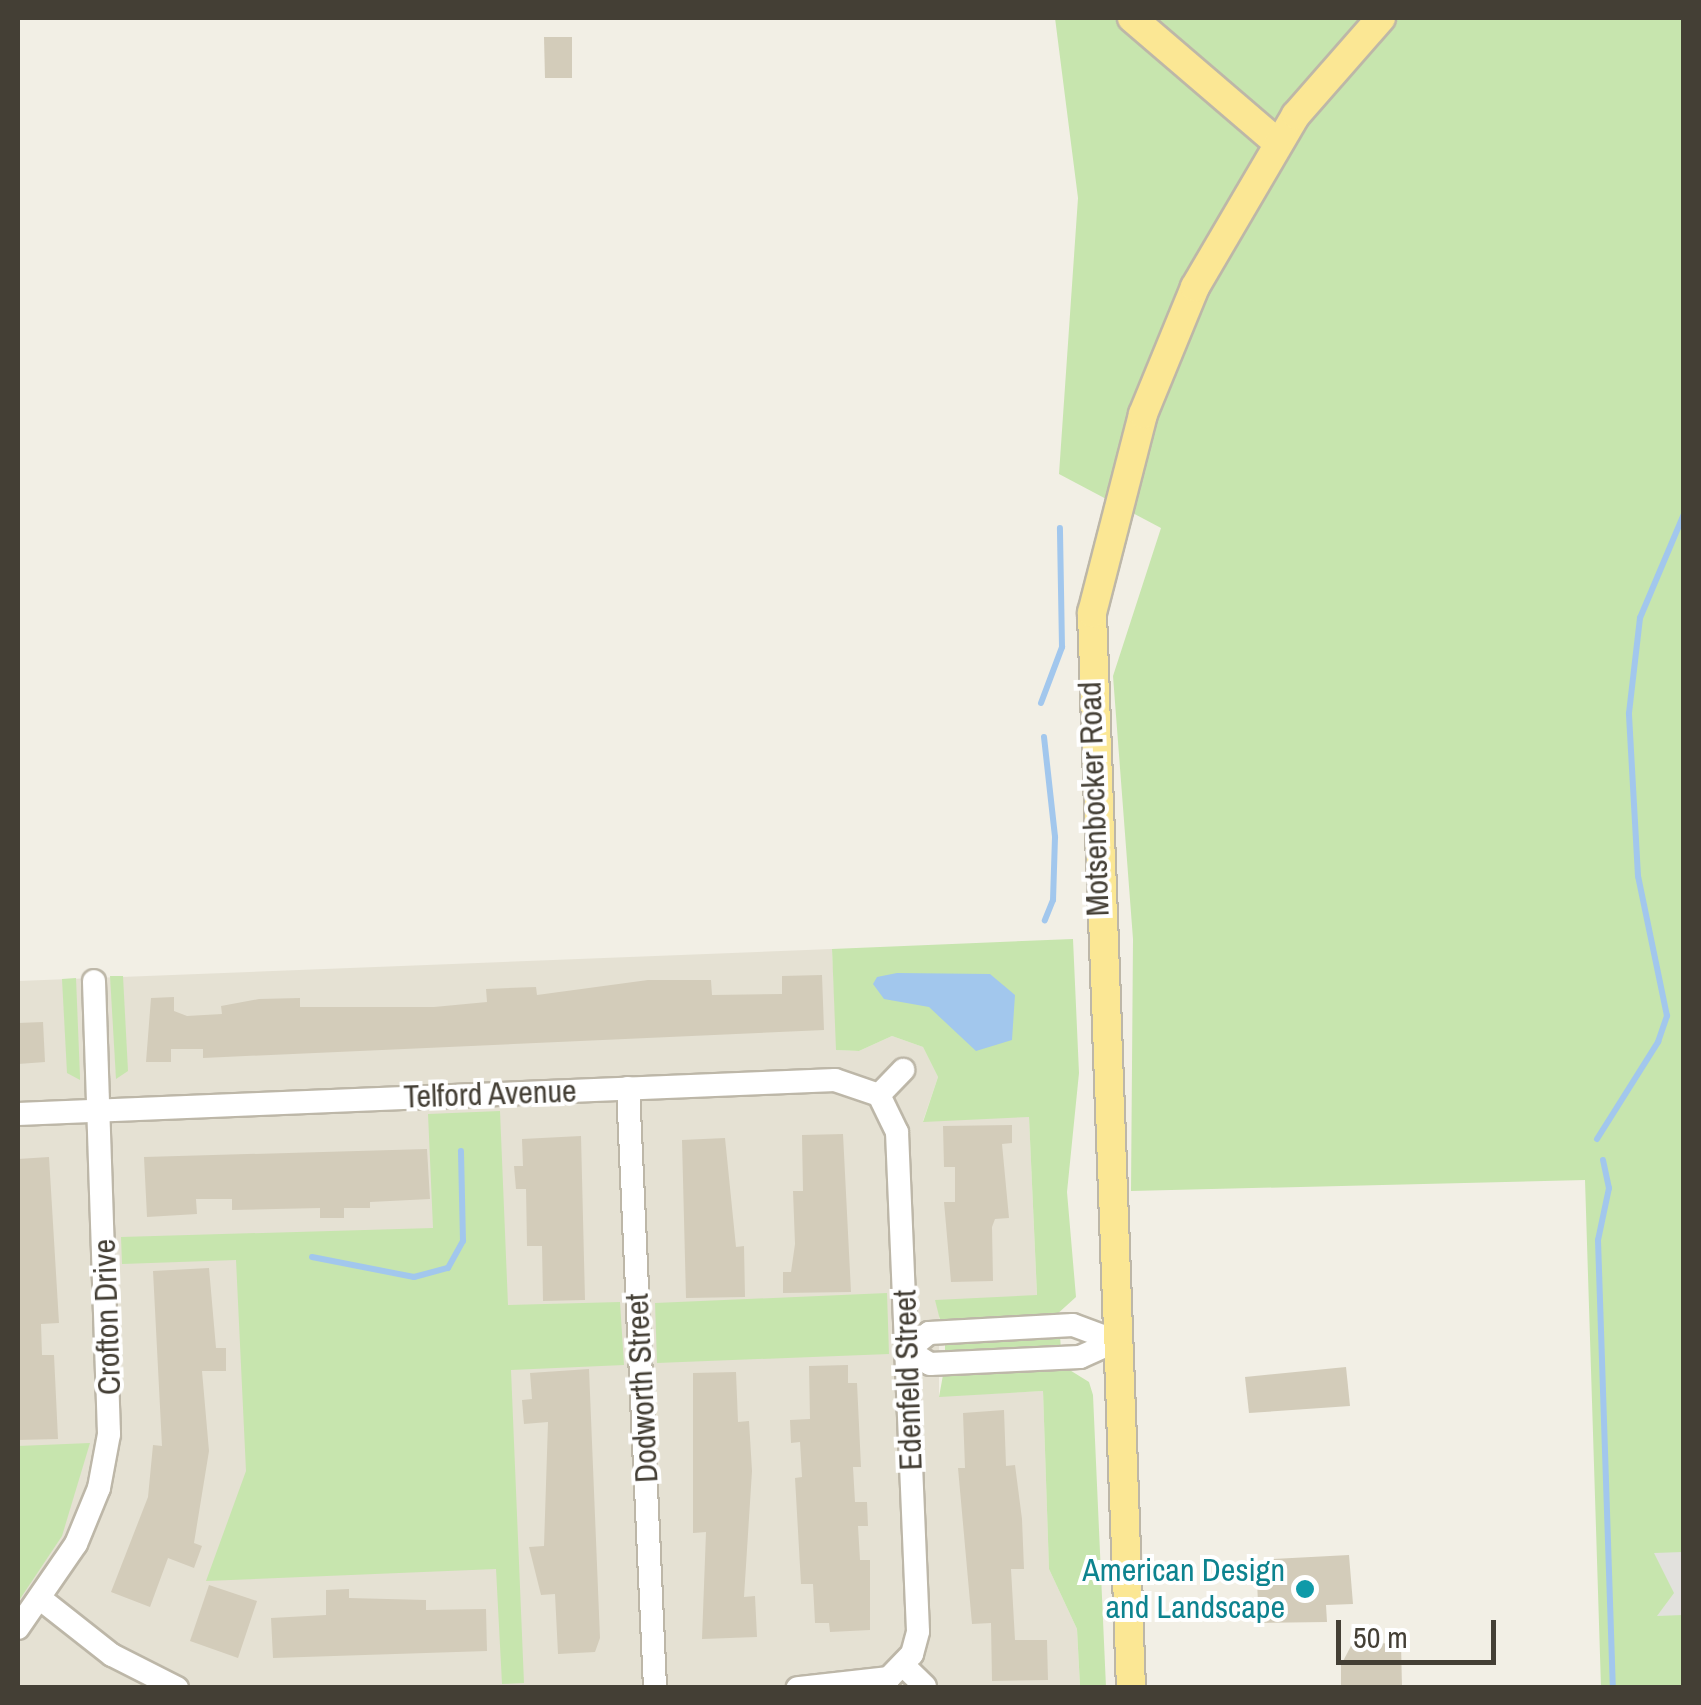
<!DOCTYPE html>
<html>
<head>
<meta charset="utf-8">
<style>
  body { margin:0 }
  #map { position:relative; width:1701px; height:1705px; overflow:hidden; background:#f2efe5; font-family:"Archivo Narrow",sans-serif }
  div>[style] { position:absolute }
  .residential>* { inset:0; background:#e5e1d3 }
  .green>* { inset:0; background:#c7e5ae }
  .parking>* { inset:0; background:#e2e1dd }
  .water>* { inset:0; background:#a2c7ed }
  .stream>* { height:6px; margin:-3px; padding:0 3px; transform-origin:3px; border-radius:3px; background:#a2c7ed }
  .building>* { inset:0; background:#d3ccba }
  .roads { filter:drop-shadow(2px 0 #bdb7a8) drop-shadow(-2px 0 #bdb7a8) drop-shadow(0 2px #bdb7a8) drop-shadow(0 -2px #bdb7a8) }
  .minor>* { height:22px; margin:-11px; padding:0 11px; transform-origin:11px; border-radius:11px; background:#fff }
  .major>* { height:28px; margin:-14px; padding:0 14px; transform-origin:14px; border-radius:14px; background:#fbe794 }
  .dots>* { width:28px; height:28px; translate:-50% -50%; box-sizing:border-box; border:5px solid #fff; border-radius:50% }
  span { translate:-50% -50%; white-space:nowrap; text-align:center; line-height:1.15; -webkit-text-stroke:8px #fff; paint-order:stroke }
  .street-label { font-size:32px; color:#443f35 }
  .culture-label { font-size:32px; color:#0d838f }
  .right { translate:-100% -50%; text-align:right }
  .frame { position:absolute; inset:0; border:20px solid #443f35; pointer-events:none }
  .scale { position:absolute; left:1336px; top:1620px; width:160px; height:45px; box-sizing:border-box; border:5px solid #443f35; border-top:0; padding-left:12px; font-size:30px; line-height:35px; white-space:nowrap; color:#443f35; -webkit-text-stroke:8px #fff; paint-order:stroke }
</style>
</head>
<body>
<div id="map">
  <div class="residential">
    <i style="clip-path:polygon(832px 949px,837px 1050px,859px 1051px,892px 1036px,923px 1047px,938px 1077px,923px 1121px,1029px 1116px,1037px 1296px,939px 1312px,939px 1396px,1043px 1391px,1049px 1569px,1077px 1629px,1080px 1687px,18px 1687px,18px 981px)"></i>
  </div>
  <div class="green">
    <i style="clip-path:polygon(1055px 18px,1683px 18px,1683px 1687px,1601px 1687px,1585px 1180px,1131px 1191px,1133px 939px,1113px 676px,1161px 528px,1059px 474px,1078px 198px)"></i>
    <i style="clip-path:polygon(1073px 939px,1079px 1073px,1067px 1192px,1076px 1297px,1055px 1316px,940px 1320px,935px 1300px,1037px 1295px,1029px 1117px,923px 1122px,938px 1077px,923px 1047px,892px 1036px,859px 1051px,836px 1050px,832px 949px)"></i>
    <i style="clip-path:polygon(110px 976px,123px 976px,128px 1071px,116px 1079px)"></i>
    <i style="clip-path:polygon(76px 978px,80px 1077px,80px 1080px,67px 1073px,62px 979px)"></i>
    <i style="clip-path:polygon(500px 1111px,508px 1305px,620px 1302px,624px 1365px,511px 1370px,524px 1683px,502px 1684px,496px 1569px,206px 1581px,246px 1471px,236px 1260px,122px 1264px,121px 1237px,433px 1228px,428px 1114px)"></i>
    <i style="clip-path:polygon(887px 1293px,889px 1354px,657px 1363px,655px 1303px)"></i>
    <i style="clip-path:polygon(1060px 1336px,1061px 1350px,945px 1355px,945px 1341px)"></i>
    <i style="clip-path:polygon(1068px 1369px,1089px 1382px,1093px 1395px,1106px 1687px,1058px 1687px,1080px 1686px,1077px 1629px,1049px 1569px,1043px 1391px,939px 1397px,943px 1375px)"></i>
    <i style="clip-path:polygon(90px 1443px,62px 1536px,18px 1602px,18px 1446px)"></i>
  </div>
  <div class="parking">
    <i style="clip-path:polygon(1683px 1552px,1683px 1615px,1657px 1616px,1674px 1593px,1654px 1553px)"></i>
  </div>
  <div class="water">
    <i style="clip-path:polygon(897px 973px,990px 974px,1015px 995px,1012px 1040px,976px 1051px,929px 1007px,884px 999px,873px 984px,877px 977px)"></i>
  </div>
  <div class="stream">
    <i style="left:1041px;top:703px;width:60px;rotate:-69.4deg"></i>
    <i style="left:1062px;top:647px;width:119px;rotate:-91deg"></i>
    <i style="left:1044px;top:737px;width:101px;rotate:83.7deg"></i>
    <i style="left:1055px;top:837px;width:63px;rotate:91.8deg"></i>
    <i style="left:1053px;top:900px;width:22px;rotate:112deg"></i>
    <i style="left:1597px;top:1139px;width:115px;rotate:-57.8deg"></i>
    <i style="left:1658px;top:1042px;width:28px;rotate:-71deg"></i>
    <i style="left:1667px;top:1016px;width:143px;rotate:-101.7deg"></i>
    <i style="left:1638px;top:876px;width:163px;rotate:-93.2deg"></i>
    <i style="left:1629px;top:713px;width:96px;rotate:-83.4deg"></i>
    <i style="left:1640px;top:618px;width:113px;rotate:-67.1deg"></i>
    <i style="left:1603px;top:1160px;width:29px;rotate:78deg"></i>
    <i style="left:1609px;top:1188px;width:53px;rotate:101.9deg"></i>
    <i style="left:1598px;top:1240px;width:448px;rotate:88.1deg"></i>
    <i style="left:312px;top:1257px;width:104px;rotate:11.1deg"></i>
    <i style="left:414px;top:1277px;width:35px;rotate:-15deg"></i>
    <i style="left:448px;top:1268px;width:31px;rotate:-61deg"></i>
    <i style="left:463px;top:1241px;width:90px;rotate:-91.3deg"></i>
  </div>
  <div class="building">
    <i style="clip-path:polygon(544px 37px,572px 37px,572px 78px,545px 78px)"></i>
    <i style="clip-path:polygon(822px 975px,824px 1030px,203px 1058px,203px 1049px,171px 1049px,171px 1062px,146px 1062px,151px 998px,174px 997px,174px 1011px,187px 1016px,222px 1014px,221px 1006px,259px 999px,300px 998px,300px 1007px,434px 1007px,487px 1002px,486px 989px,536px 987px,537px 995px,648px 980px,711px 980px,712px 995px,782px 994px,782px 976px)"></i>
    <i style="clip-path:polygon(43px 1022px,45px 1062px,18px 1064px,18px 1023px)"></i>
    <i style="clip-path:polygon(1012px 1125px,1012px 1143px,1002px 1144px,1009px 1218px,995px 1219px,992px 1227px,993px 1281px,951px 1282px,944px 1202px,955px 1202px,955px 1167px,944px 1167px,943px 1126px)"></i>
    <i style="clip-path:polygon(843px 1134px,851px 1292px,783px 1293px,783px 1272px,791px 1272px,795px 1244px,793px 1191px,803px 1191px,802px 1135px)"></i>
    <i style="clip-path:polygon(581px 1136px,585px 1300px,543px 1301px,542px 1246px,527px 1246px,526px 1189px,516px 1189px,514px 1166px,523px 1166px,522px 1139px)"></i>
    <i style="clip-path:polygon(725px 1138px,736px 1247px,744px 1246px,745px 1297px,686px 1298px,682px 1140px)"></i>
    <i style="clip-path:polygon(427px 1149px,430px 1199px,370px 1202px,370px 1208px,344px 1208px,344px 1218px,320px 1218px,320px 1208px,232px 1210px,232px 1199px,196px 1199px,197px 1214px,147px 1217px,144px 1157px)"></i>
    <i style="clip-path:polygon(49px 1157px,59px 1323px,41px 1324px,42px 1355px,54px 1355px,58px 1439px,18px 1440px,18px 1159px)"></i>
    <i style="clip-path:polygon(209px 1268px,216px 1348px,226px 1348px,226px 1371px,202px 1371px,209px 1451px,194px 1543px,202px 1546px,194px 1568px,168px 1558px,150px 1607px,111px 1592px,148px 1497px,153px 1445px,162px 1446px,153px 1271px)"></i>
    <i style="clip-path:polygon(848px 1365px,848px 1383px,857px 1383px,861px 1467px,853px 1467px,855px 1502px,867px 1502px,868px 1526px,858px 1526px,860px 1560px,870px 1560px,870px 1630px,830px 1632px,829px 1623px,815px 1623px,813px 1584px,801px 1584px,795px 1478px,802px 1477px,800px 1442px,791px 1443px,790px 1420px,810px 1419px,809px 1366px)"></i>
    <i style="clip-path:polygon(1346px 1367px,1350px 1406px,1249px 1413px,1245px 1377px)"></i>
    <i style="clip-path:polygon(589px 1369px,600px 1638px,595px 1652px,558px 1654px,555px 1594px,541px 1595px,529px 1547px,544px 1546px,548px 1422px,524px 1424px,522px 1400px,532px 1399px,530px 1373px)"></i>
    <i style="clip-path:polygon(736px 1372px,738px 1422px,749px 1421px,752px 1471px,744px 1597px,755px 1596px,757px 1637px,702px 1639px,706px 1532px,693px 1533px,693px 1373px)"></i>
    <i style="clip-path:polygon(1004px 1410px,1006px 1466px,1015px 1465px,1022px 1519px,1024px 1569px,1011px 1569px,1015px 1640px,1047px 1640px,1048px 1680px,992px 1681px,991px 1623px,972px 1624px,958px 1468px,965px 1468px,963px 1413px)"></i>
    <i style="clip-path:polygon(1349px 1555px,1353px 1604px,1326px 1605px,1327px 1622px,1259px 1623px,1257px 1582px,1273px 1582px,1273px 1559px)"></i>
    <i style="clip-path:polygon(209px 1585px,257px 1601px,238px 1658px,190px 1641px)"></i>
    <i style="clip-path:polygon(349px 1589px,349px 1598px,426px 1600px,426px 1610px,486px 1609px,487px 1651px,273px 1658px,271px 1618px,326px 1615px,326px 1590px)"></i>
    <i style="clip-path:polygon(1401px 1643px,1402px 1688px,1341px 1688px,1341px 1665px,1352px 1644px)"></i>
  </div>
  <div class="roads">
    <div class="minor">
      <i style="left:628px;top:1088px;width:601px;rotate:87.42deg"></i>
      <i style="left:879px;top:1095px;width:35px;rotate:-46deg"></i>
      <i style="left:18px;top:1114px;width:818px;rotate:-2.38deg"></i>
      <i style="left:835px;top:1080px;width:46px;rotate:18.8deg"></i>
      <i style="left:879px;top:1095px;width:41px;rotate:64.1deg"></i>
      <i style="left:897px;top:1132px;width:500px;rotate:87.59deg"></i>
      <i style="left:918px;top:1632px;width:23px;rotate:105deg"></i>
      <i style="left:912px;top:1654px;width:33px;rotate:134deg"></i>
      <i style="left:889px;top:1678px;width:92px;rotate:173.7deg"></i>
      <i style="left:1073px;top:1325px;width:46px;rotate:20.4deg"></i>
      <i style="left:1116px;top:1341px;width:39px;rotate:156deg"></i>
      <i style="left:1080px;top:1357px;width:150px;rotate:177.3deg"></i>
      <i style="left:930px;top:1364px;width:26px;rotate:-148deg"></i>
      <i style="left:908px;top:1350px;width:27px;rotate:-39deg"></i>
      <i style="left:929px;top:1333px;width:144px;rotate:-3.2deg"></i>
      <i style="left:42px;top:1600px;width:89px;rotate:38.2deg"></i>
      <i style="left:112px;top:1655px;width:73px;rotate:26.9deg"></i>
      <i style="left:18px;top:1628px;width:102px;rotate:-55.4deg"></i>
      <i style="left:76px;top:1544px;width:61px;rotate:-67.7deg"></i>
      <i style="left:99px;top:1488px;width:55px;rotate:-79.5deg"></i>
      <i style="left:109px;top:1434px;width:453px;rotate:-91.9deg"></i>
      <i style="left:904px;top:1666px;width:29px;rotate:44deg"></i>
    </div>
    <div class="major">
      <i style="left:1132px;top:18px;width:192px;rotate:40.6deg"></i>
      <i style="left:1131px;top:1688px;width:1076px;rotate:-92.08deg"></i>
      <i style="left:1092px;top:613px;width:205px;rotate:-75.6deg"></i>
      <i style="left:1143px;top:414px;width:137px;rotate:-67.7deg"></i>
      <i style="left:1195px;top:287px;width:199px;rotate:-59.6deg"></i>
      <i style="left:1296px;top:115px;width:129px;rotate:-48.8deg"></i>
    </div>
  </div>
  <div class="dots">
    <i style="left:1305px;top:1589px;background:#0f9aa8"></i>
  </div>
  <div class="street-label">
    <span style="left:1094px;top:799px;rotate:-92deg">Motsenbocker Road</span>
    <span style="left:490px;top:1094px;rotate:-2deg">Telford Avenue</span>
    <span style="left:107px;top:1317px;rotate:-92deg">Crofton Drive</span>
    <span style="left:908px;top:1380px;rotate:-92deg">Edenfeld Street</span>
    <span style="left:642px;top:1388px;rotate:-93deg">Dodworth Street</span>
  </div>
  <div class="culture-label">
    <span class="right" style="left:1285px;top:1589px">American Design<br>and Landscape</span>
  </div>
  <div class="frame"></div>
  <div class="scale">50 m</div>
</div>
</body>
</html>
